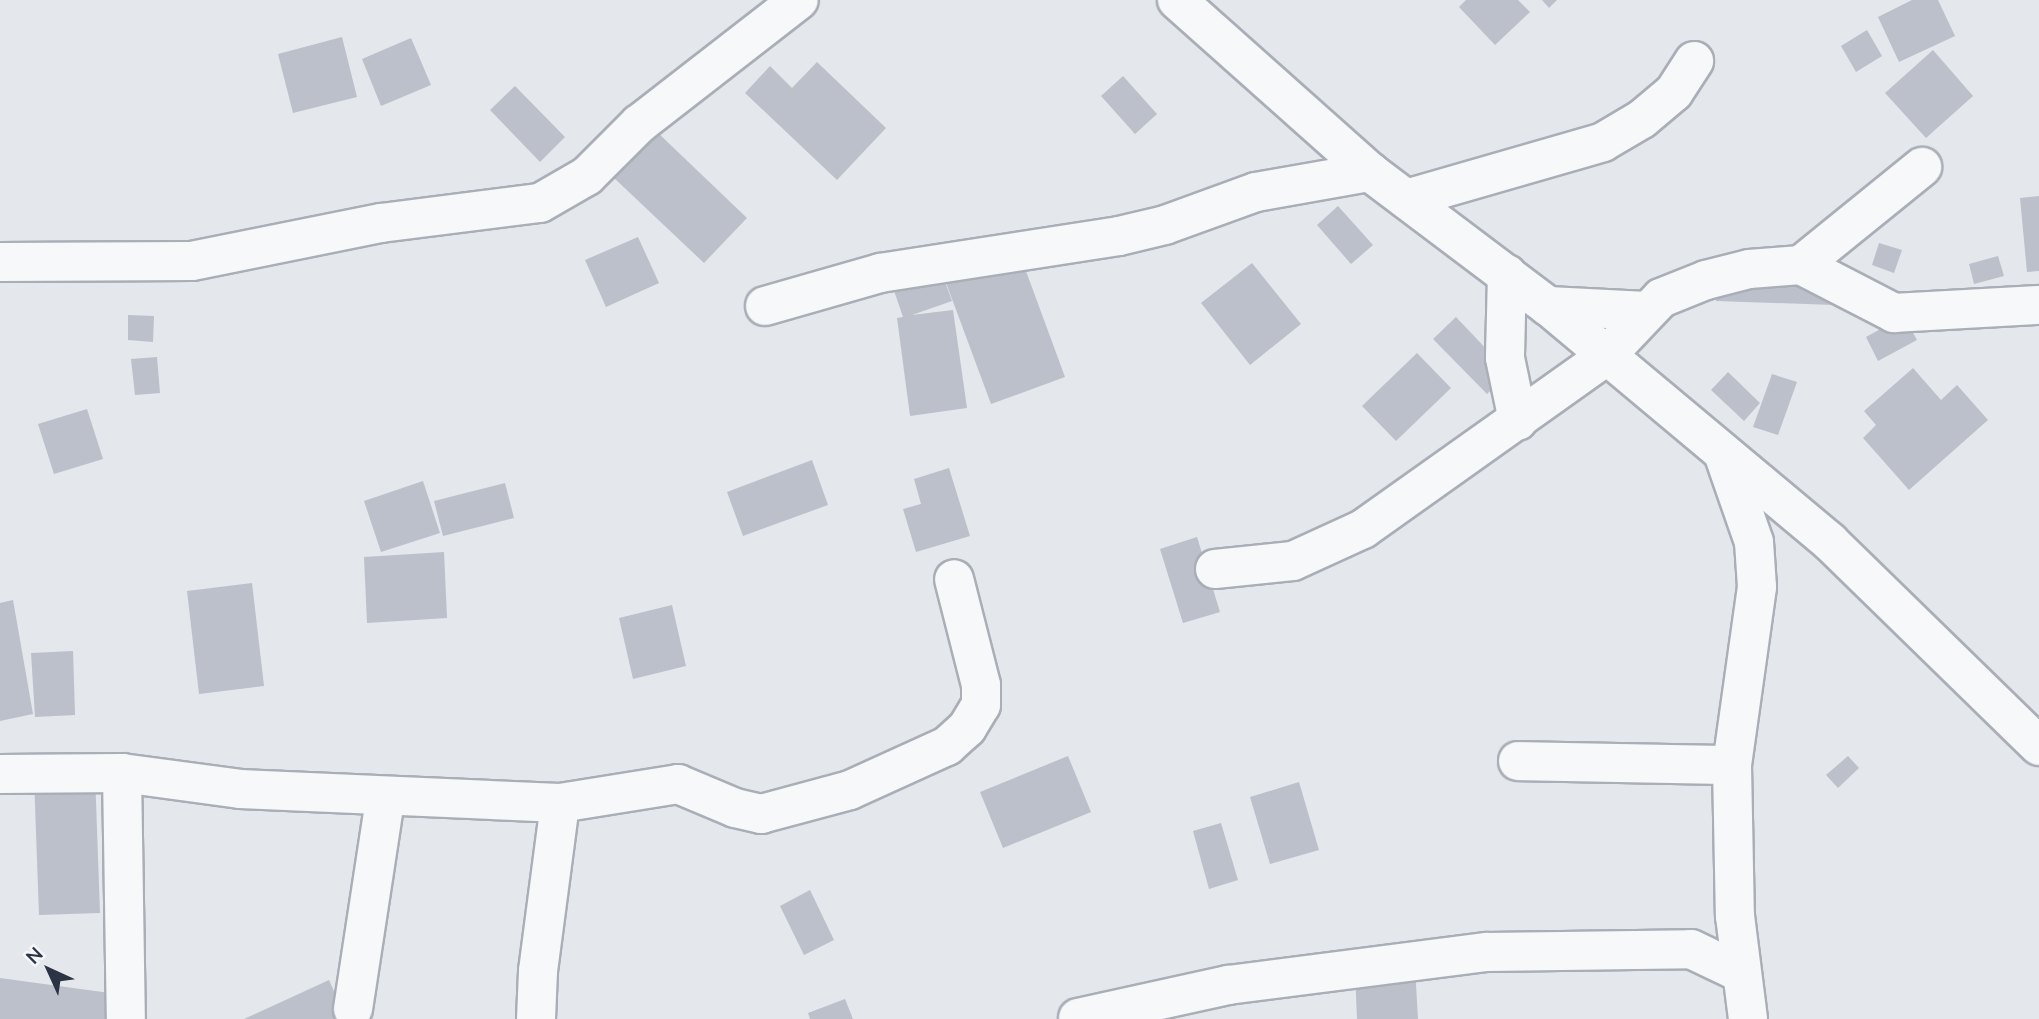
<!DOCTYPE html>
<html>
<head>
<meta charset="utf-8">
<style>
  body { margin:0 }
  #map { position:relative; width:2039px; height:1019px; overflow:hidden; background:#e4e7ec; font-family:Mulish,sans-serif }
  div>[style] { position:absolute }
  .building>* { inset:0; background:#bbc0ca }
  .roads { filter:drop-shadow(2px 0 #a9aeb7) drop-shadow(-2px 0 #a9aeb7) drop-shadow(0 2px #a9aeb7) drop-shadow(0 -2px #a9aeb7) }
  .minor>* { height:38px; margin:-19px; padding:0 19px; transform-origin:19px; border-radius:19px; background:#f7f8fa }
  span { translate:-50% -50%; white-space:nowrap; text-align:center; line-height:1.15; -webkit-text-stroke:5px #f4f6f9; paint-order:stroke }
  .north { position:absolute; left:14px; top:935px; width:70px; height:70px; -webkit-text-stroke:5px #f4f6f9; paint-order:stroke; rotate:315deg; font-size:19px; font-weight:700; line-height:28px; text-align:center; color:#2b3445 }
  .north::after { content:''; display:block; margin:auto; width:24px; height:32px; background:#2b3445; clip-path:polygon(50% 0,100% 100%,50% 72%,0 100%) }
</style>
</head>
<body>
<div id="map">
  <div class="building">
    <i style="clip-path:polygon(1466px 0,1518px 0,1530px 12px,1495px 45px,1459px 7px)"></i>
    <i style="clip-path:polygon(1542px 0,1557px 0,1549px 8px)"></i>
    <i style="clip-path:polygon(1912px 0,1938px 0,1955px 36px,1899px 62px,1878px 17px)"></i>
    <i style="clip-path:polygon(1867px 30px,1882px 56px,1856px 72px,1841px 46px)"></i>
    <i style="clip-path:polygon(342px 37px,357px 97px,293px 113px,278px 54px)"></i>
    <i style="clip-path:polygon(411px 38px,431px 85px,381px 106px,362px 59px)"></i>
    <i style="clip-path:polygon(1933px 50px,1973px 96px,1926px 138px,1885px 93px)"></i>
    <i style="clip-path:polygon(817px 62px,886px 128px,837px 180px,745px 93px,770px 66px,792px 88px)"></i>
    <i style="clip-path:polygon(1123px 76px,1157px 114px,1135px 134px,1101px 96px)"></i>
    <i style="clip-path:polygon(515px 86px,565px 137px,540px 162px,490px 110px)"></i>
    <i style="clip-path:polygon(656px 131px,747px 218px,704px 263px,613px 177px)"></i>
    <i style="clip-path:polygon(2039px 196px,2039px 271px,2027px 272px,2020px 198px)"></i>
    <i style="clip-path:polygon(1338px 206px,1373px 245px,1351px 264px,1317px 225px)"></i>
    <i style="clip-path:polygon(638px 237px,659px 283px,606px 307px,585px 260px)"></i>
    <i style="clip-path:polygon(1879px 243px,1902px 250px,1894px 273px,1872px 265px)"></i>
    <i style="clip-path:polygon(1016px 244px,1065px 377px,991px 404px,942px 272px)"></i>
    <i style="clip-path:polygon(1998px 256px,2004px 276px,1974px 284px,1969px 264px)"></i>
    <i style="clip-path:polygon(1717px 260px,1837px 265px,1835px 305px,1716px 301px)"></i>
    <i style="clip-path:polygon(938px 262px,952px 301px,912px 315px,953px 310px,967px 408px,910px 416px,897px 318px,903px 317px,890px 279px)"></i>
    <i style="clip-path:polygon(1252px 263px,1301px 324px,1250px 365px,1201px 303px)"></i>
    <i style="clip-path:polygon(128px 315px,154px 316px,153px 342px,128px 340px)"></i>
    <i style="clip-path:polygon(1904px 316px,1917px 340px,1878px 361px,1866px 337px)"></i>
    <i style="clip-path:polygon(1456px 317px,1509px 373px,1487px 394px,1433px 339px)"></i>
    <i style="clip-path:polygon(1417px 353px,1451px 388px,1396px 441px,1362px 406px)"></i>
    <i style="clip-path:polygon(157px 357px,160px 393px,135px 395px,131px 359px)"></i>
    <i style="clip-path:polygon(1913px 368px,1941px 400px,1957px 385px,1988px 420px,1909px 490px,1863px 438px,1876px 425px,1864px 411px)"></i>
    <i style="clip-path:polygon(1728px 372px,1760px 403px,1744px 421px,1711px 390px)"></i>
    <i style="clip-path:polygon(1772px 374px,1797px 382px,1778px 435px,1753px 427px)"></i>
    <i style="clip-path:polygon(87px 409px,103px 459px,54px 474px,38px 424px)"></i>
    <i style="clip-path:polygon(812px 460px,828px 505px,743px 536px,727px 492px)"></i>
    <i style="clip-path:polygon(949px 468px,970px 536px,916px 552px,903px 509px,921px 504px,914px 479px)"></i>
    <i style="clip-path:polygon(423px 481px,440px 533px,381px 552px,364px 501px)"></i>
    <i style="clip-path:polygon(505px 483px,514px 518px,443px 536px,434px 501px)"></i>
    <i style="clip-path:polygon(1197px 537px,1220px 612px,1183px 623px,1160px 549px)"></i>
    <i style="clip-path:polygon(444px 552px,447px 618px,367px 623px,364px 557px)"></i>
    <i style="clip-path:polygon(252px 583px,264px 686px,199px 694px,187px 591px)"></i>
    <i style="clip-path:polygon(13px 600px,33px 714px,0 721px,0 603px)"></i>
    <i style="clip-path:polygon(672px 605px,686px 666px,633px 679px,619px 618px)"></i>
    <i style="clip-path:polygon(73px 651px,75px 715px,35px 717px,31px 653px)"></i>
    <i style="clip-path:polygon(1068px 756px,1091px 812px,1003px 848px,980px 792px)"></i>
    <i style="clip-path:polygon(1848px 756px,1859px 768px,1838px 788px,1826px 775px)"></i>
    <i style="clip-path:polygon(95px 774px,100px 913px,39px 915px,34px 777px)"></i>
    <i style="clip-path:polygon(1299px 782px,1319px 850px,1270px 864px,1250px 797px)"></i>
    <i style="clip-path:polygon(1221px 823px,1238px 880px,1209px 889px,1193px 831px)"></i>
    <i style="clip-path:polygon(810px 890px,834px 940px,804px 955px,780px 906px)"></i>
    <i style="clip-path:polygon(1415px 967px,1418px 1019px,1357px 1019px,1355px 971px)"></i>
    <i style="clip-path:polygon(0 978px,139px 997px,136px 1019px,0 1019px)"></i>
    <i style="clip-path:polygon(329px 980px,346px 1019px,244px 1019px)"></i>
    <i style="clip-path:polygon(845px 999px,853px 1019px,810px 1019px,808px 1013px)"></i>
  </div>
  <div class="roads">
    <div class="minor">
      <i style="left:1177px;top:0;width:259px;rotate:41.7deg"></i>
      <i style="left:1370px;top:172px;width:223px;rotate:37deg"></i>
      <i style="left:1548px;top:306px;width:368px;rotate:39.9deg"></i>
      <i style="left:1830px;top:542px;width:292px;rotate:44.3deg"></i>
      <i style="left:1406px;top:199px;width:205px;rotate:-16.1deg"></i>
      <i style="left:1603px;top:142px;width:45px;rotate:-30.5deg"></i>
      <i style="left:1642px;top:119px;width:42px;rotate:-40.2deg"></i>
      <i style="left:1674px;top:92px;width:37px;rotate:-57deg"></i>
      <i style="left:0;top:262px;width:192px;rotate:-0.3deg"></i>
      <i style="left:192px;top:261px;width:193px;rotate:-11.4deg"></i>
      <i style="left:381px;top:223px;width:160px;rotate:-7.2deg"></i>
      <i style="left:540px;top:203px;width:54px;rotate:-29.9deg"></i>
      <i style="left:587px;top:176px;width:74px;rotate:-45deg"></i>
      <i style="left:639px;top:124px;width:202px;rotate:-37.8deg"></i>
      <i style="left:1801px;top:265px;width:156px;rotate:-39deg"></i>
      <i style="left:1507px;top:274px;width:84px;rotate:91.4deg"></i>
      <i style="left:1505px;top:358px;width:64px;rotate:78.3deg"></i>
      <i style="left:765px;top:306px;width:120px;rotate:-16deg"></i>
      <i style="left:880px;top:273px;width:242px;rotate:-8.8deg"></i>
      <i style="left:1119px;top:236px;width:47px;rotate:-13.4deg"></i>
      <i style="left:1165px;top:225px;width:97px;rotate:-19.9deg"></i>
      <i style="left:1256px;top:192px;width:116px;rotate:-10deg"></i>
      <i style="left:1548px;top:306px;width:99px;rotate:2.9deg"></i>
      <i style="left:1723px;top:453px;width:94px;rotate:70.8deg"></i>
      <i style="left:1754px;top:542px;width:45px;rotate:86.2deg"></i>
      <i style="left:1757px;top:587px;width:180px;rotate:98deg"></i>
      <i style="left:1732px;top:765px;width:151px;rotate:88.9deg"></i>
      <i style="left:1735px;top:916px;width:104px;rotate:82.8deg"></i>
      <i style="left:1215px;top:569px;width:78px;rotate:-5.9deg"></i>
      <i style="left:1293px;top:561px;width:77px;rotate:-24.6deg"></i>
      <i style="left:1363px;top:529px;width:298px;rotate:-35.4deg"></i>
      <i style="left:1606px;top:356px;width:80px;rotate:-46.5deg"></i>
      <i style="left:1661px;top:298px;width:48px;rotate:-21.8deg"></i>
      <i style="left:1706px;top:280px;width:44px;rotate:-14.3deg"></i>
      <i style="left:1749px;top:269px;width:52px;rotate:-4.4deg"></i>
      <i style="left:1801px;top:265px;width:105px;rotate:27.3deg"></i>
      <i style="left:1894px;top:313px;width:145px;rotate:-3.2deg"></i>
      <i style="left:1518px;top:761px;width:214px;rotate:1.1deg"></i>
      <i style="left:122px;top:773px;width:246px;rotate:89.1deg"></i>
      <i style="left:0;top:774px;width:122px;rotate:-0.5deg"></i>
      <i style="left:122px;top:773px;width:119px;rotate:7.7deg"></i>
      <i style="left:240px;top:789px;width:320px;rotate:2.5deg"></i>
      <i style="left:560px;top:803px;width:120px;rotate:-9.1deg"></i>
      <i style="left:678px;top:784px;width:62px;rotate:22.8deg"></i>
      <i style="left:735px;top:808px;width:27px;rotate:13deg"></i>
      <i style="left:761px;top:814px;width:92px;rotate:-15.1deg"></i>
      <i style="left:850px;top:790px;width:107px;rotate:-24.4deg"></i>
      <i style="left:947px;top:746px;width:27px;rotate:-42deg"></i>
      <i style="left:967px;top:728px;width:27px;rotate:-59deg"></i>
      <i style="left:981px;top:705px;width:20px;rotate:-90deg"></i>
      <i style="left:981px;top:685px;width:109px;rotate:-104.3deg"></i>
      <i style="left:353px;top:1009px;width:212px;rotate:-81.3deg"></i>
      <i style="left:1078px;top:1018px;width:154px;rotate:-12.4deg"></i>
      <i style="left:1228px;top:985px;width:261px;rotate:-7.3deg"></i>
      <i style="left:1487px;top:952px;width:204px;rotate:-0.8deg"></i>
      <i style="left:1691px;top:949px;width:55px;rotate:25.6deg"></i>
      <i style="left:536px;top:1019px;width:48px;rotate:-87.6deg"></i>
      <i style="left:538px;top:971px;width:169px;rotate:-82.5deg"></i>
    </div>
  </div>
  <div class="north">N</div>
</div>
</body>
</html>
